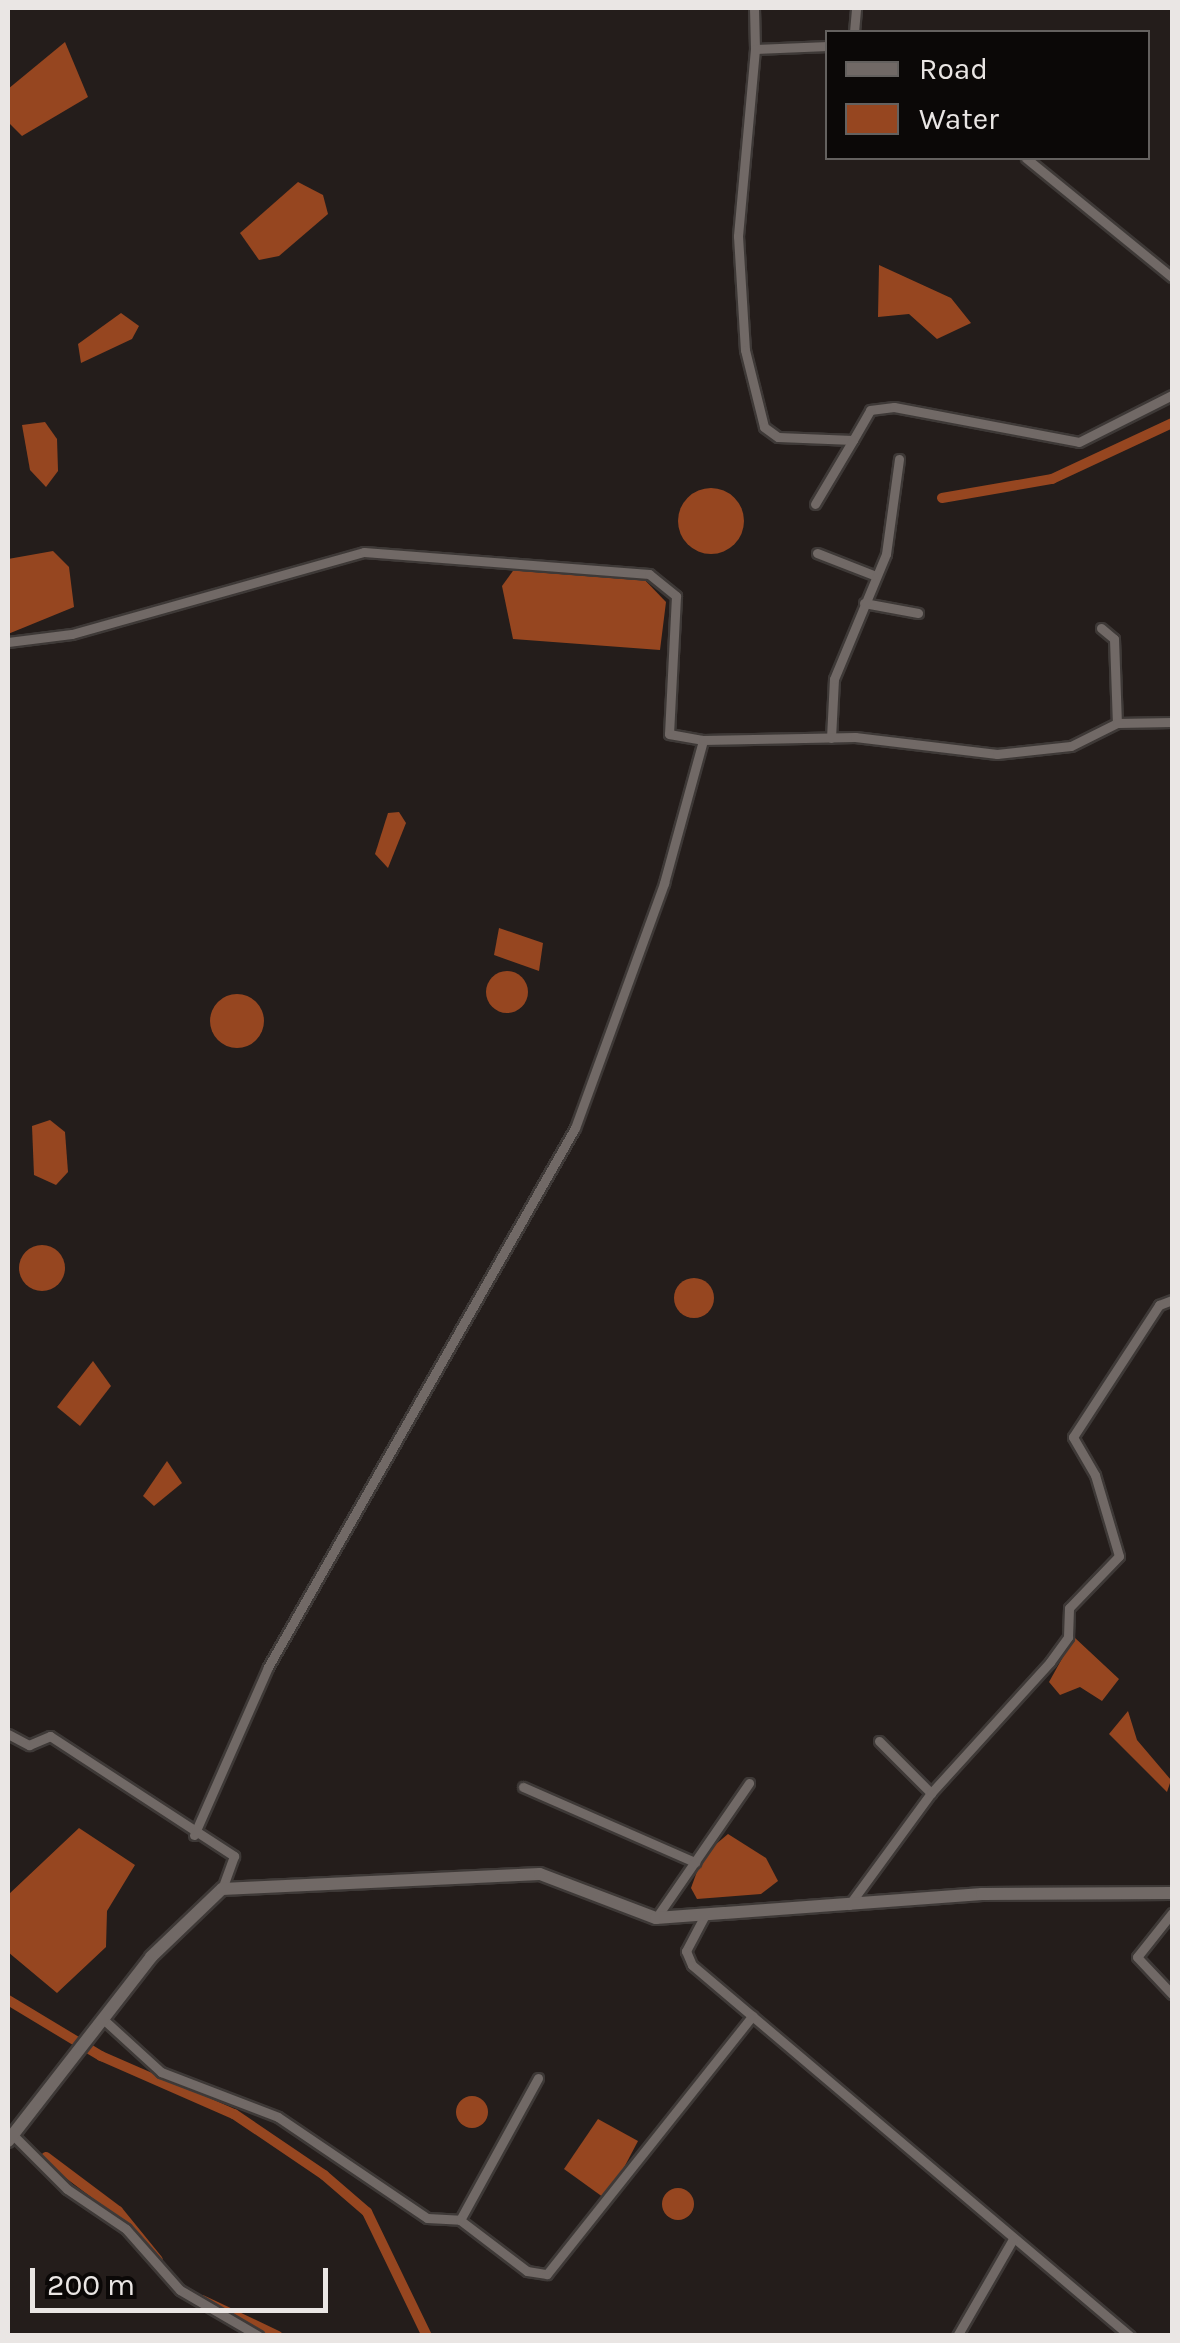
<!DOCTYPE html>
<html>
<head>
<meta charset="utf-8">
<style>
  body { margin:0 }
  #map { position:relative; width:1180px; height:2343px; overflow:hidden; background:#241d1b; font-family:Karla,sans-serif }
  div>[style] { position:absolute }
  .water>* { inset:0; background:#964620 }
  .round { border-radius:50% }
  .canal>* { height:10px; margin:-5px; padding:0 5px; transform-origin:5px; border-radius:5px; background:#964620 }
  .roads { filter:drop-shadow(2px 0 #3e3937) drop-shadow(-2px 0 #3e3937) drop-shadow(0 2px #3e3937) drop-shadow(0 -2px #3e3937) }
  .minor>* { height:9px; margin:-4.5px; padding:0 4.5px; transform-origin:4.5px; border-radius:4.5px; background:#716966 }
  .secondary>* { height:12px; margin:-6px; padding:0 6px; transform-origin:6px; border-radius:6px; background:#716966 }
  span { translate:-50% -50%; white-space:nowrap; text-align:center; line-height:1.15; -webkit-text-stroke:10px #0b0807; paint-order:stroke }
  .frame { position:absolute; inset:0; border:10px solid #eae6e4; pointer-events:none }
  .legend { position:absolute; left:825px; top:30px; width:325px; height:130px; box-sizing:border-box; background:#0b0807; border:2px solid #64615f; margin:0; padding:12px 18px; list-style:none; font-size:30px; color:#eae6e4 }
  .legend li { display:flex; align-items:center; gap:20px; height:50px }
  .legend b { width:50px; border:2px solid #64615f }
  .scale { position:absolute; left:30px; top:2268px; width:298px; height:45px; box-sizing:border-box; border:5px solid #eae6e4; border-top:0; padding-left:12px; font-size:30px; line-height:35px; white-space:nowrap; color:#eae6e4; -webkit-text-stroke:8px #0b0807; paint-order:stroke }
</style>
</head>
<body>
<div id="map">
  <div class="water">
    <i style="clip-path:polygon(65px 42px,88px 97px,22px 136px,8px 122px,8px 89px)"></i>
    <i style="clip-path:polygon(298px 182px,323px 195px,328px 214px,279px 256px,259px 260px,240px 233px)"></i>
    <i style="clip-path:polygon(879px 265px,951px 298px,971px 323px,937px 339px,909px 314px,878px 317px)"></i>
    <i style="clip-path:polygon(121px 313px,139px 326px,132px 339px,81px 363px,78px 344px)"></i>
    <i style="clip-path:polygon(45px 422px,57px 439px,58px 471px,46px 487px,30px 470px,22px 425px)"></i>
    <i class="round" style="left:678px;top:488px;width:66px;height:66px"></i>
    <i style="clip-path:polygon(53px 551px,69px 567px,74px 607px,8px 634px,8px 559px)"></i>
    <i style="clip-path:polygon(515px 568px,639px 574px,666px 602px,660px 650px,513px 639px,502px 586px)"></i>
    <i style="clip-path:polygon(399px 812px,406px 823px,388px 868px,375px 854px,388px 813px)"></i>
    <i style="clip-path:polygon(499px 928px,543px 943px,539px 971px,494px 955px)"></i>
    <i class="round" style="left:486px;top:971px;width:42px;height:42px"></i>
    <i class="round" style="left:210px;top:994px;width:54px;height:54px"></i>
    <i style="clip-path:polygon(50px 1120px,65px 1132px,68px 1172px,56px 1185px,34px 1175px,32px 1126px)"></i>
    <i class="round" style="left:19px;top:1245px;width:46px;height:46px"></i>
    <i class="round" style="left:674px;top:1278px;width:40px;height:40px"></i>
    <i style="clip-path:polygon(93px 1361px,111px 1386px,80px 1426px,57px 1407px)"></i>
    <i style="clip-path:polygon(167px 1461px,182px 1483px,154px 1506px,143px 1496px)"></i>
    <i style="clip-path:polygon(1074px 1637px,1119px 1679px,1102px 1701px,1080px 1687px,1060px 1695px,1049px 1682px)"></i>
    <i style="clip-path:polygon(1128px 1711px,1137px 1740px,1171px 1780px,1167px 1792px,1109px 1734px)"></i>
    <i style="clip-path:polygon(79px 1828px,135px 1865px,107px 1911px,106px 1947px,57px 1993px,8px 1952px,8px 1895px)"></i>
    <i style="clip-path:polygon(728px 1834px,766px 1858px,778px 1881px,761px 1894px,697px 1899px,691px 1888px,703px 1855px)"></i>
    <i class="round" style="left:456px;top:2096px;width:32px;height:32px"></i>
    <i style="clip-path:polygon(598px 2119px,638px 2141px,607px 2200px,564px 2169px)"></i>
    <i class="round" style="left:662px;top:2188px;width:32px;height:32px"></i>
  </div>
  <div class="canal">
    <i style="left:942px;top:498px;width:112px;rotate:-9.8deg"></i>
    <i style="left:1052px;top:479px;width:132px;rotate:-25deg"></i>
    <i style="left:8px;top:2000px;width:109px;rotate:31.1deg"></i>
    <i style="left:101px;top:2056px;width:145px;rotate:23.6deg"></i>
    <i style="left:234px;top:2114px;width:109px;rotate:34.1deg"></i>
    <i style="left:324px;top:2175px;width:57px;rotate:40.7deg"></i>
    <i style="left:367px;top:2212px;width:138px;rotate:64.2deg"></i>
    <i style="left:46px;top:2157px;width:90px;rotate:36.9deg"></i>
    <i style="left:118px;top:2211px;width:63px;rotate:50.8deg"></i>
    <i style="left:202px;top:2300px;width:84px;rotate:25.3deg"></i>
  </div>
  <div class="roads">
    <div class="minor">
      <i style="left:754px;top:8px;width:41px;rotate:88.6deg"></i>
      <i style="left:755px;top:49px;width:73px;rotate:-2.4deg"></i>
      <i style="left:854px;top:32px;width:24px;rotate:-85deg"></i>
      <i style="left:755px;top:49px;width:188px;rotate:95.2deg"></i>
      <i style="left:738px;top:236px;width:114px;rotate:86.5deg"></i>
      <i style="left:745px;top:350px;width:79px;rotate:76.1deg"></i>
      <i style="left:764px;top:427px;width:17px;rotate:36deg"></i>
      <i style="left:778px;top:437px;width:75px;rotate:2.3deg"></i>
      <i style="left:853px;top:440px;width:34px;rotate:-60deg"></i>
      <i style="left:870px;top:410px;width:24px;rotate:-7deg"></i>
      <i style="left:894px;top:407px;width:188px;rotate:10.7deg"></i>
      <i style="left:1079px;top:442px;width:104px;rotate:-26.8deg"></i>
      <i style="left:1026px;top:158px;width:188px;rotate:39.2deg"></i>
      <i style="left:815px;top:504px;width:74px;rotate:-59.3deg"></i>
      <i style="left:817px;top:553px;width:63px;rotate:21.3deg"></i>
      <i style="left:864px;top:603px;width:55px;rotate:10.5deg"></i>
      <i style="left:1101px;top:628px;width:17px;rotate:40deg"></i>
      <i style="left:1114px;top:639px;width:84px;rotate:88deg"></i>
      <i style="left:8px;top:642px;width:64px;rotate:-7.1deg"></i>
      <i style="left:72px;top:634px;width:303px;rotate:-15.7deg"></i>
      <i style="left:364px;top:552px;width:286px;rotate:4.4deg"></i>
      <i style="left:649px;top:574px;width:35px;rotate:39deg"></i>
      <i style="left:676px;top:596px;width:138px;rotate:92.9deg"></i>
      <i style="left:669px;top:734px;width:35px;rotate:10deg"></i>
      <i style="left:831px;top:738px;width:59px;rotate:-87.1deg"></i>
      <i style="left:834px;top:679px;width:135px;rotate:-67.4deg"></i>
      <i style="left:886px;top:554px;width:96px;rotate:-82.2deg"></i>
      <i style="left:8px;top:1734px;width:24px;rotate:28deg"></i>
      <i style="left:29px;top:1745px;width:23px;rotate:-23deg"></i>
      <i style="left:50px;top:1736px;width:220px;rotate:33.1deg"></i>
      <i style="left:234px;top:1856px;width:35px;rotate:110deg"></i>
      <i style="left:879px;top:1741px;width:74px;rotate:45deg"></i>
      <i style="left:523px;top:1787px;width:188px;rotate:23.6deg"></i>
      <i style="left:194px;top:1835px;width:184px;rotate:-66.2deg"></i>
      <i style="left:268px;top:1667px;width:620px;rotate:-60.34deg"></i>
      <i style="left:575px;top:1128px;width:261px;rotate:-70deg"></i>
      <i style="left:664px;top:883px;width:148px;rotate:-74.7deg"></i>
      <i style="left:703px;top:740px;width:152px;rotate:-1.1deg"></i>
      <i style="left:855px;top:737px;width:143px;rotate:6.8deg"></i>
      <i style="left:997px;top:754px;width:74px;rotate:-6.2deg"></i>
      <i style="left:1071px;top:746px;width:51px;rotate:-26.6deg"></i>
      <i style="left:1117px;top:723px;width:55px;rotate:-1deg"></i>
      <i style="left:849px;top:1905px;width:139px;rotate:-53.8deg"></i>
      <i style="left:931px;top:1793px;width:177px;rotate:-47.7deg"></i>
      <i style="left:1050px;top:1662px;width:31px;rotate:-54deg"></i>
      <i style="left:1068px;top:1637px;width:29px;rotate:-88deg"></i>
      <i style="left:1069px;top:1608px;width:72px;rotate:-46.1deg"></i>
      <i style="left:1119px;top:1556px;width:84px;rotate:-106.5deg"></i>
      <i style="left:1095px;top:1475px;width:44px;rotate:-120.1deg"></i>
      <i style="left:1073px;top:1437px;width:158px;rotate:-56.9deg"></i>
      <i style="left:1159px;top:1305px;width:14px;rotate:-21deg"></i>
      <i style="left:1172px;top:1913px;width:56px;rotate:128.5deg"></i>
      <i style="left:1137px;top:1957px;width:51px;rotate:46.6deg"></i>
      <i style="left:705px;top:1915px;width:41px;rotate:117.8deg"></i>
      <i style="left:686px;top:1951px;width:15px;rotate:67deg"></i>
      <i style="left:692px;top:1965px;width:574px;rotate:40.27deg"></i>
      <i style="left:656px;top:1918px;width:164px;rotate:-55.4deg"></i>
      <i style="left:103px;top:2019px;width:79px;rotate:42.4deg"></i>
      <i style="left:161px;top:2072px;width:125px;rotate:21deg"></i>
      <i style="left:278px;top:2117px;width:180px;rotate:34.1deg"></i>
      <i style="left:427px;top:2218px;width:33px;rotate:3deg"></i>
      <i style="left:460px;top:2220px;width:162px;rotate:-61.2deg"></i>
      <i style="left:13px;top:2135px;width:76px;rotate:45deg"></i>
      <i style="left:67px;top:2189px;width:71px;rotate:34.1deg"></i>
      <i style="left:126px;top:2229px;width:81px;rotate:48.5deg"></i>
      <i style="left:180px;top:2290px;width:91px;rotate:30.2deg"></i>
      <i style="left:460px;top:2220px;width:84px;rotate:37.3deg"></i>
      <i style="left:527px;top:2271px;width:20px;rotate:9deg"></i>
      <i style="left:547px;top:2274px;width:330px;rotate:-51.5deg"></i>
      <i style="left:957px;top:2336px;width:112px;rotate:-60deg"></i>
    </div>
    <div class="secondary">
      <i style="left:8px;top:2141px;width:233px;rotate:-52.1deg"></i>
      <i style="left:151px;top:1957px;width:98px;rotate:-43.8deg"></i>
      <i style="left:222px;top:1889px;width:318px;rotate:-2.7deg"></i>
      <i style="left:540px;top:1874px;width:124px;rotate:20.8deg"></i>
      <i style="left:656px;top:1918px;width:327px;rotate:-4.2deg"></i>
      <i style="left:982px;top:1894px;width:190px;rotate:-0.3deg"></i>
    </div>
  </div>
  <div class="frame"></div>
  <ul class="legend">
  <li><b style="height:12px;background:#716966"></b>Road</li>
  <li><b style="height:28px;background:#964620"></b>Water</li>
  </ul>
  <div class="scale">200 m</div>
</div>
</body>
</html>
